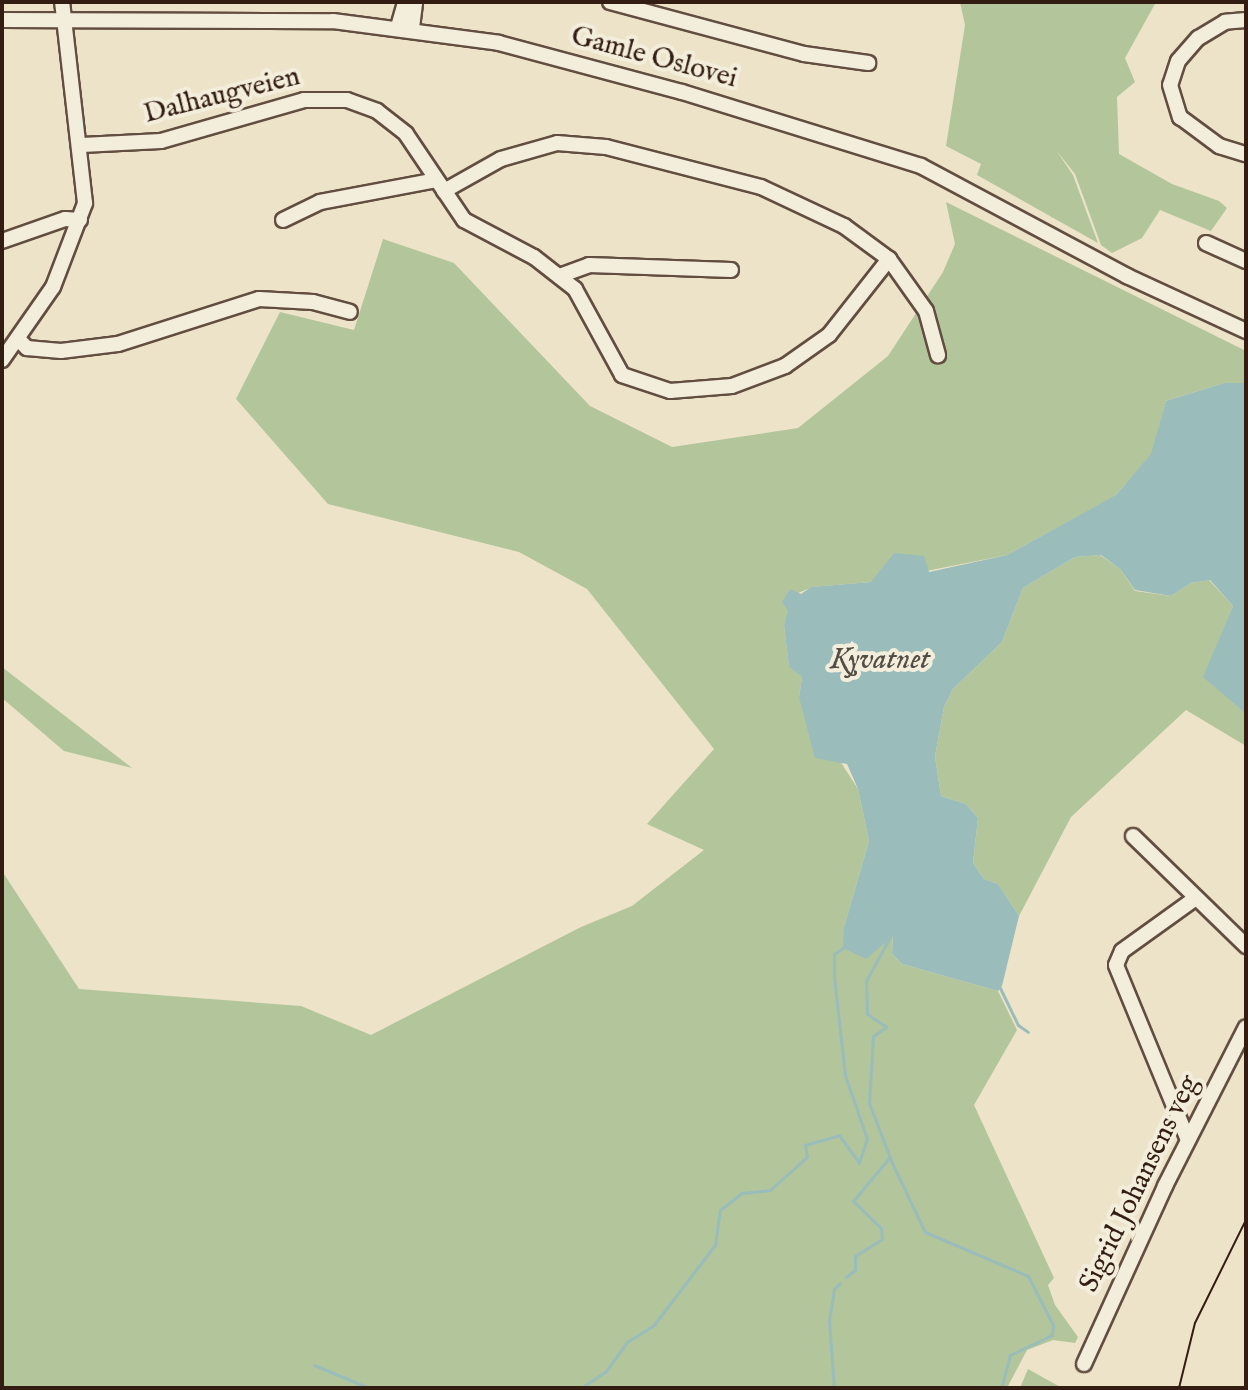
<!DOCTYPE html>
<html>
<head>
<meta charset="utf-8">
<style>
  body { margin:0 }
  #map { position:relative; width:1248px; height:1390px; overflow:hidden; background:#ede3c9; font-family:"IM FELL English",serif }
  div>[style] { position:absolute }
  .green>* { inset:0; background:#b2c59b }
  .water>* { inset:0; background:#9abdbb }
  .stream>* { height:3px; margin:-1.5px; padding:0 1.5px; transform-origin:1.5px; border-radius:1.5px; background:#9abdbb }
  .roads { filter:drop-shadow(2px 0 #624e40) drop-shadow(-2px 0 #624e40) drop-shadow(0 2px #624e40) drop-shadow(0 -2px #624e40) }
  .minor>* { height:14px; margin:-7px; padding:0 7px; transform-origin:7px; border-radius:7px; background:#f3eddc }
  .tram>* { height:2px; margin:-1px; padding:0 1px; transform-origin:1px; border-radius:1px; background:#331d12 }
  span { translate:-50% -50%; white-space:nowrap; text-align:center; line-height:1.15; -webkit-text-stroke:8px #f3eddc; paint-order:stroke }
  .street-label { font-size:28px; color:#331d12 }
  .water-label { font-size:30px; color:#524d45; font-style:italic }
  .frame { position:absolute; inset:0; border:4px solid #331d12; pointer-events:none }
</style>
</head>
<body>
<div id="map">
  <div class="green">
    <i style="clip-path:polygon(960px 2px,1156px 2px,1125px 58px,1135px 82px,1117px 97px,1119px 154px,1172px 184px,1219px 201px,1227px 208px,1211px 231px,1160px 210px,1142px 238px,1112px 253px,1101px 245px,1075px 174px,1056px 150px,1073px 175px,1098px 243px,977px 175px,981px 164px,946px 146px,965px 25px)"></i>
    <i style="clip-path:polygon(946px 202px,1246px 351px,1246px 383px,1224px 383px,1166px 401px,1152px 454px,1115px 496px,1007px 555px,871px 582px,812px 587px,796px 594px,784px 626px,789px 666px,802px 677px,799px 697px,858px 789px,869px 841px,844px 927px,893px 936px,892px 954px,902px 964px,998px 991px,1017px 1030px,974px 1105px,1054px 1278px,1048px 1285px,1055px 1305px,1078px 1337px,1075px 1343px,1053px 1340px,1027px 1350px,1007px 1388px,2px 1388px,2px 871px,79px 989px,301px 1006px,371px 1035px,581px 927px,632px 906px,704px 850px,647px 824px,714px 749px,587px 589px,519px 552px,328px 504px,236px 399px,280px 312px,354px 330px,383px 239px,454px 263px,590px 406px,672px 447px,798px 428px,888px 356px,943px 272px,955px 244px)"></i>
    <i style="clip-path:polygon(1100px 555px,1121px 570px,1135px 591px,1171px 596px,1191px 583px,1209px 580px,1233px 606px,1204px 677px,1246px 714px,1246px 746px,1186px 710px,1071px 817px,1019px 916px,998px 884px,984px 879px,973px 863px,978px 818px,966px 804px,941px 796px,935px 756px,944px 707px,953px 689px,1002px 642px,1023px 588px,1075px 557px)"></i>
    <i style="clip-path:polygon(2px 667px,132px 768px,64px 751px,2px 698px)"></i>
    <i style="clip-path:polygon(1028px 1369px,1062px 1388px,1020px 1388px)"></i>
  </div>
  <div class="water">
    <i style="clip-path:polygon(1224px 383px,1246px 383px,1246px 714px,1203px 677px,1233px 606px,1210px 580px,1191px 583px,1171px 596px,1135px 590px,1121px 570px,1101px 555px,1075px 557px,1023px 588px,1002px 642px,953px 689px,944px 707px,935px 756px,941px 796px,966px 804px,978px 818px,973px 863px,984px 879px,998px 884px,1019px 916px,1002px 986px,998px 991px,902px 964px,892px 954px,893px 936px,866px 959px,843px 948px,844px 927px,869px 841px,858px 789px,847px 764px,815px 758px,799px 697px,802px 677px,789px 667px,784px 626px,788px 611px,782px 602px,790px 589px,801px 594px,811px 587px,871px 582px,894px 553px,924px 556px,929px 572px,1007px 555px,1116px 495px,1151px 454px,1166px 401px)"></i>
  </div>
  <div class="stream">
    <i style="left:890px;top:937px;width:50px;rotate:118.6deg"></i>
    <i style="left:866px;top:981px;width:33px;rotate:88deg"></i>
    <i style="left:867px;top:1014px;width:23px;rotate:34deg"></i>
    <i style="left:886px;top:1027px;width:16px;rotate:145deg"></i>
    <i style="left:873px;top:1036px;width:67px;rotate:93.4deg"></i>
    <i style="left:869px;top:1103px;width:64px;rotate:69deg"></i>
    <i style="left:892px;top:1163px;width:76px;rotate:64.4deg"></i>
    <i style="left:925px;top:1232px;width:112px;rotate:23.1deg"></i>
    <i style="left:1028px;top:1276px;width:55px;rotate:63deg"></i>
    <i style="left:1053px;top:1325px;width:10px;rotate:96deg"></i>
    <i style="left:1052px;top:1335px;width:47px;rotate:154.5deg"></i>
    <i style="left:1010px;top:1355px;width:34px;rotate:105deg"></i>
    <i style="left:1000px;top:988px;width:41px;rotate:64.1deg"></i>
    <i style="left:1018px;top:1025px;width:12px;rotate:35deg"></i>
    <i style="left:846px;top:1277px;width:11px;rotate:-38deg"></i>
    <i style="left:855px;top:1270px;width:14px;rotate:-90deg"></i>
    <i style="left:855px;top:1256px;width:32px;rotate:-32deg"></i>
    <i style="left:882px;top:1239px;width:11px;rotate:-95deg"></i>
    <i style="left:881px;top:1228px;width:39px;rotate:-136deg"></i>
    <i style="left:853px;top:1201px;width:56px;rotate:-50.1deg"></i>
    <i style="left:314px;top:1365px;width:60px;rotate:22.7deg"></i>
    <i style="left:581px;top:1388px;width:30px;rotate:-34deg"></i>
    <i style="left:606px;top:1371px;width:36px;rotate:-54deg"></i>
    <i style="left:627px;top:1342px;width:31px;rotate:-32deg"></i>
    <i style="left:653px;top:1326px;width:102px;rotate:-52.6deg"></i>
    <i style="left:715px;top:1245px;width:35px;rotate:-82deg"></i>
    <i style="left:720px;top:1210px;width:28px;rotate:-38deg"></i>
    <i style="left:742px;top:1193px;width:28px;rotate:-6deg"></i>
    <i style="left:770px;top:1190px;width:50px;rotate:-41.7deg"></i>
    <i style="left:807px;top:1157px;width:12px;rotate:-99deg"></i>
    <i style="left:805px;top:1145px;width:35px;rotate:-16deg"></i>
    <i style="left:839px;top:1135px;width:34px;rotate:54deg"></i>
    <i style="left:859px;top:1163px;width:25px;rotate:-72deg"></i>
    <i style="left:867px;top:1139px;width:68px;rotate:-109deg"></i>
    <i style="left:845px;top:1075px;width:99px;rotate:-96.4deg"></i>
    <i style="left:834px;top:977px;width:23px;rotate:-90deg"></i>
    <i style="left:834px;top:954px;width:11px;rotate:-34deg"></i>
    <i style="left:834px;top:1388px;width:67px;rotate:-94.3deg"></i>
    <i style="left:829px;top:1321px;width:32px;rotate:-81deg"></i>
    <i style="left:834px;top:1289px;width:8px;rotate:-45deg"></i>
  </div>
  <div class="roads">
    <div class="minor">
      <i style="left:610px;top:2px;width:201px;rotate:15deg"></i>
      <i style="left:804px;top:54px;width:65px;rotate:8deg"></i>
      <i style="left:2px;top:20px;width:331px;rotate:0.2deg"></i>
      <i style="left:333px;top:21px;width:167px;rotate:7.5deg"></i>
      <i style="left:499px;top:43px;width:189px;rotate:15deg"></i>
      <i style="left:682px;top:92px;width:250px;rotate:17.2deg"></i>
      <i style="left:921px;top:166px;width:234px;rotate:28.1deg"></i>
      <i style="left:1127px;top:276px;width:131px;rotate:24.8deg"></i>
      <i style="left:1246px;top:20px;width:21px;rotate:175deg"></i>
      <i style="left:1225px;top:22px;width:31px;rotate:149deg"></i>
      <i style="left:1198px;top:38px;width:30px;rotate:131deg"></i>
      <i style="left:1178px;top:61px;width:25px;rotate:108deg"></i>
      <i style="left:1170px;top:85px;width:34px;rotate:73deg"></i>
      <i style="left:1180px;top:117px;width:49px;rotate:36.6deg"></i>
      <i style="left:1219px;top:146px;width:28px;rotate:17deg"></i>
      <i style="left:398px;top:27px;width:26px;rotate:-74deg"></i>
      <i style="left:412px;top:28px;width:26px;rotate:-83deg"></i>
      <i style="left:82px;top:145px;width:79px;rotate:-2.9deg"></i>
      <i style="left:161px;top:141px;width:149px;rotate:-16deg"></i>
      <i style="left:304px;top:100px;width:43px"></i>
      <i style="left:347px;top:100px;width:32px;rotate:20deg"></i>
      <i style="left:377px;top:111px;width:37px;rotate:38deg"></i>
      <i style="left:406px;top:134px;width:104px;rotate:56deg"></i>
      <i style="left:464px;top:220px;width:79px;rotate:27.9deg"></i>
      <i style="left:534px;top:257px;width:52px;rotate:38deg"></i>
      <i style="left:575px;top:289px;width:98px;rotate:61.3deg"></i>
      <i style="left:622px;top:375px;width:51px;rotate:18.4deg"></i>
      <i style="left:670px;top:391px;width:62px;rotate:-4.6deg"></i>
      <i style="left:732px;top:386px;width:57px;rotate:-20.7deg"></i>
      <i style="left:785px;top:366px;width:54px;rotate:-35.2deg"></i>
      <i style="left:829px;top:335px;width:97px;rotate:-51.7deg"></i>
      <i style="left:444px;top:191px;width:65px;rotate:-29.3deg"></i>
      <i style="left:501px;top:159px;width:58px;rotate:-15.9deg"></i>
      <i style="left:557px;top:143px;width:49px;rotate:4.7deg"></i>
      <i style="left:606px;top:147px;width:160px;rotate:14.5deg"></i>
      <i style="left:761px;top:187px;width:92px;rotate:25.2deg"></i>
      <i style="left:844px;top:226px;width:56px;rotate:36.3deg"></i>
      <i style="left:889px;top:259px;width:64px;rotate:54.6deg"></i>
      <i style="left:926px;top:311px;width:46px;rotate:74.7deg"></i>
      <i style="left:283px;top:220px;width:41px;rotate:-25.9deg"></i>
      <i style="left:320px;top:202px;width:118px;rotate:-10.7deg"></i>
      <i style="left:2px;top:241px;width:67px;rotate:-19.2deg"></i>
      <i style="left:65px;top:219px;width:15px;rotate:4deg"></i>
      <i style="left:1206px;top:243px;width:44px;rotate:24.2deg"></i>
      <i style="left:562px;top:275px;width:29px;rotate:-20deg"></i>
      <i style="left:589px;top:265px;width:142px;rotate:2deg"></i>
      <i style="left:18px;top:339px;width:13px;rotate:45deg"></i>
      <i style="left:27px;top:348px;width:34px;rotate:5deg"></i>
      <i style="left:61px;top:351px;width:57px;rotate:-7deg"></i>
      <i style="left:118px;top:344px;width:148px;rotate:-17.7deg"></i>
      <i style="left:259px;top:299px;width:54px;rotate:3.2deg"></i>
      <i style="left:313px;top:302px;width:38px;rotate:15deg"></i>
      <i style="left:2px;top:360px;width:89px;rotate:-55.1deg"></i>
      <i style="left:53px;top:287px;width:90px;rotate:-69.1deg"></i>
      <i style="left:85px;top:203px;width:202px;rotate:-96.5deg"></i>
      <i style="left:1133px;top:836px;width:158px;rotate:44.2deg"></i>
      <i style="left:1188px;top:1140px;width:189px;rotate:-112.4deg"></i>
      <i style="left:1116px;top:965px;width:15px;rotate:-67deg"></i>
      <i style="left:1122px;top:951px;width:87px;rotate:-35.7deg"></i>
      <i style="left:1084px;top:1364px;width:196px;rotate:-65.5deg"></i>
      <i style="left:1165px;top:1186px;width:178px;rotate:-63deg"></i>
    </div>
  </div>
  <div class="tram">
    <i style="left:1179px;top:1388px;width:67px;rotate:-76.2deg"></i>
    <i style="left:1195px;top:1323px;width:115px;rotate:-63.7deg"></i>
  </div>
  <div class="street-label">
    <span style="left:654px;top:58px;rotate:15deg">Gamle Oslovei</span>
    <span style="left:222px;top:96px;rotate:-14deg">Dalhaugveien</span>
    <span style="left:1140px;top:1184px;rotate:-64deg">Sigrid Johansens veg</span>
  </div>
  <div class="water-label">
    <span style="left:880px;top:660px">Kyvatnet</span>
  </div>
  <div class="frame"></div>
</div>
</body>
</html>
